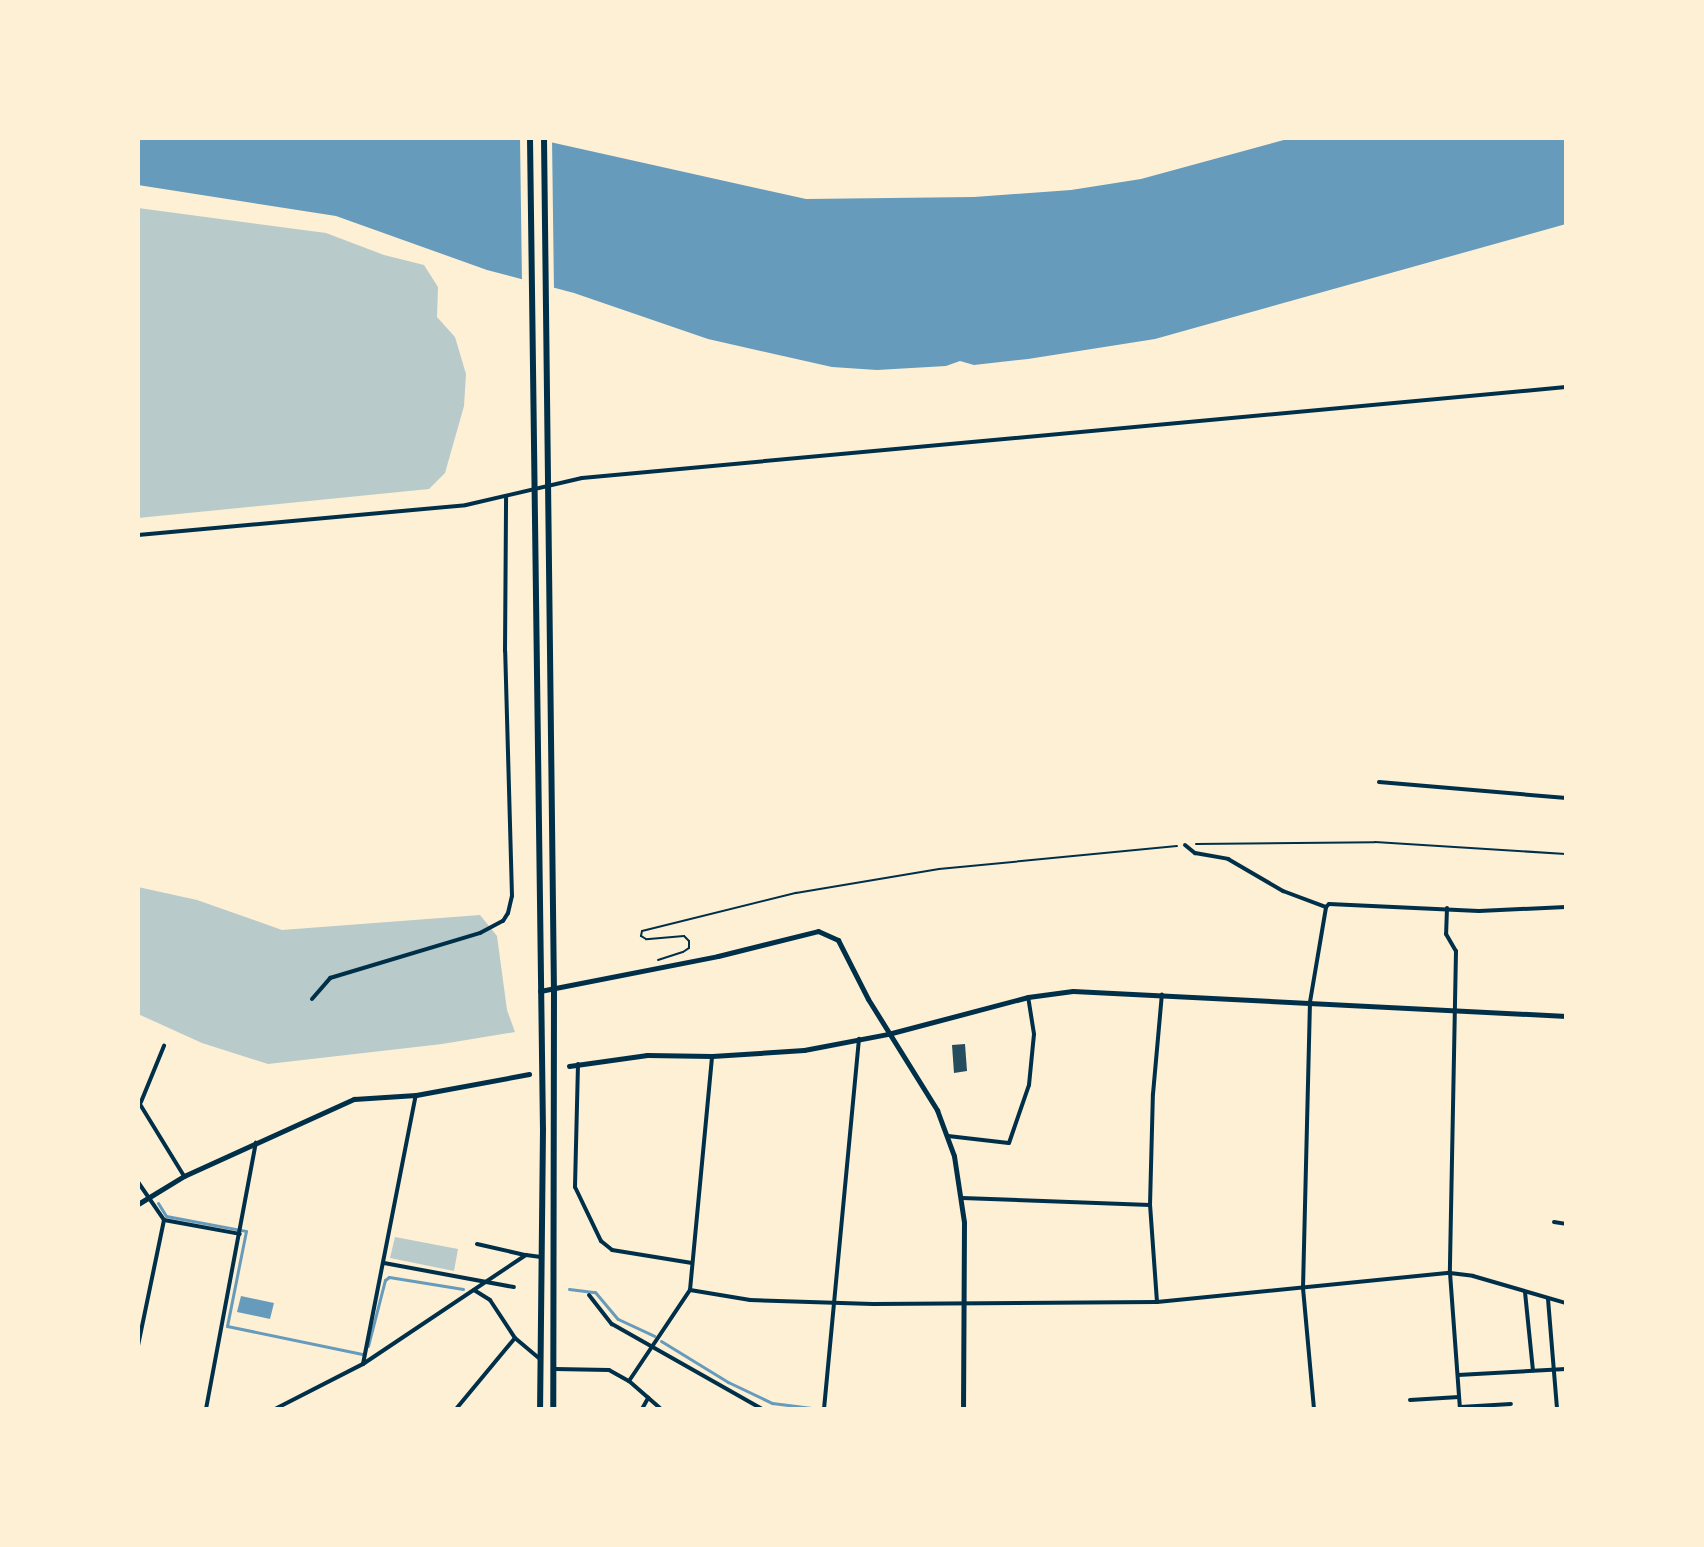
<!DOCTYPE html>
<html>
<head>
<meta charset="utf-8">
<style>
  body { margin:0 }
  #map { position:relative; width:1704px; height:1547px; overflow:hidden; background:#fdf0d5; font-family:Figtree,sans-serif }
  div>[style] { position:absolute }
  .green>* { inset:0; background:#b9caca }
  .water>* { inset:0; background:#669bbc }
  .pier>* { inset:0; background:#fdf0d5 }
  .stream>* { height:3px; margin:-1.5px; padding:0 1.5px; transform-origin:1.5px; border-radius:1.5px; background:#669bbc }
  .building>* { inset:0; background:#264d5e }
  .path>* { height:2px; margin:-1px; padding:0 1px; transform-origin:1px; border-radius:1px; background:#003049 }
  .minor>* { height:4px; margin:-2px; padding:0 2px; transform-origin:2px; border-radius:2px; background:#003049 }
  .tertiary>* { height:5px; margin:-2.5px; padding:0 2.5px; transform-origin:2.5px; border-radius:2.5px; background:#003049 }
  .secondary>* { height:5px; margin:-2.5px; padding:0 2.5px; transform-origin:2.5px; border-radius:2.5px; background:#003049 }
  .trunk>* { height:6px; margin:-3px; padding:0 3px; transform-origin:3px; border-radius:3px; background:#003049 }
  span { translate:-50% -50%; white-space:nowrap; text-align:center; line-height:1.15; -webkit-text-stroke:6px #fdf0d5; paint-order:stroke }
  .frame { position:absolute; inset:0; border:140px solid #fdf0d5; pointer-events:none }
</style>
</head>
<body>
<div id="map">
  <div class="green">
    <i style="clip-path:polygon(138px 208px,326px 233px,384px 255px,424px 265px,438px 287px,437px 317px,455px 337px,466px 374px,464px 406px,445px 473px,429px 489px,138px 518px)"></i>
    <i style="clip-path:polygon(138px 887px,197px 900px,282px 930px,480px 915px,497px 936px,507px 1010px,515px 1032px,442px 1044px,268px 1064px,202px 1043px,138px 1014px)"></i>
    <i style="clip-path:polygon(395px 1237px,458px 1249px,454px 1271px,390px 1258px)"></i>
  </div>
  <div class="water">
    <i style="clip-path:polygon(138px 138px,532px 138px,806px 199px,974px 197px,1071px 190px,1141px 179px,1291px 138px,1566px 138px,1566px 224px,1155px 339px,1028px 359px,974px 365px,960px 361px,946px 366px,877px 370px,832px 367px,708px 339px,574px 293px,487px 270px,336px 216px,138px 185px)"></i>
    <i style="clip-path:polygon(241px 1296px,274px 1303px,270px 1319px,237px 1312px)"></i>
  </div>
  <div class="pier">
    <i style="clip-path:polygon(520px 138px,552px 138px,554px 291px,522px 283px)"></i>
  </div>
  <div class="stream">
    <i style="left:158px;top:1203px;width:15px;rotate:58deg"></i>
    <i style="left:166px;top:1216px;width:81px;rotate:10.6deg"></i>
    <i style="left:246px;top:1231px;width:97px;rotate:101.3deg"></i>
    <i style="left:227px;top:1326px;width:138px;rotate:11.7deg"></i>
    <i style="left:569px;top:1289px;width:26px;rotate:7deg"></i>
    <i style="left:595px;top:1292px;width:35px;rotate:50deg"></i>
    <i style="left:618px;top:1319px;width:40px;rotate:25deg"></i>
    <i style="left:661px;top:1341px;width:79px;rotate:31.5deg"></i>
    <i style="left:728px;top:1382px;width:49px;rotate:25.5deg"></i>
    <i style="left:772px;top:1403px;width:48px;rotate:7.1deg"></i>
    <i style="left:368px;top:1346px;width:68px;rotate:-75.6deg"></i>
    <i style="left:385px;top:1280px;width:5px;rotate:-37deg"></i>
    <i style="left:389px;top:1277px;width:75px;rotate:9.2deg"></i>
  </div>
  <div class="building">
    <i style="clip-path:polygon(965px 1044px,967px 1071px,954px 1073px,952px 1045px)"></i>
  </div>
  <div class="path">
    <i style="left:1196px;top:844px;width:179px;rotate:-0.6deg"></i>
    <i style="left:1375px;top:842px;width:191px;rotate:3.6deg"></i>
    <i style="left:658px;top:960px;width:26px;rotate:-18deg"></i>
    <i style="left:683px;top:952px;width:7px;rotate:-34deg"></i>
    <i style="left:689px;top:948px;width:7px;rotate:-90deg"></i>
    <i style="left:689px;top:941px;width:7px;rotate:-135deg"></i>
    <i style="left:684px;top:936px;width:38px;rotate:175deg"></i>
    <i style="left:646px;top:939px;width:6px;rotate:-149deg"></i>
    <i style="left:641px;top:936px;width:5px;rotate:-79deg"></i>
    <i style="left:642px;top:931px;width:159px;rotate:-13.9deg"></i>
    <i style="left:796px;top:893px;width:145px;rotate:-9.5deg"></i>
    <i style="left:939px;top:869px;width:239px;rotate:-5.5deg"></i>
  </div>
  <div class="minor">
    <i style="left:138px;top:535px;width:329px;rotate:-5.2deg"></i>
    <i style="left:466px;top:505px;width:119px;rotate:-13.1deg"></i>
    <i style="left:582px;top:478px;width:988px;rotate:-5.28deg"></i>
    <i style="left:1379px;top:782px;width:188px;rotate:4.9deg"></i>
    <i style="left:1185px;top:845px;width:13px;rotate:39deg"></i>
    <i style="left:1195px;top:853px;width:34px;rotate:10deg"></i>
    <i style="left:1228px;top:859px;width:64px;rotate:30.2deg"></i>
    <i style="left:1283px;top:891px;width:46px;rotate:20.4deg"></i>
    <i style="left:1326px;top:907px;width:4px;rotate:-45deg"></i>
    <i style="left:1329px;top:904px;width:150px;rotate:2.7deg"></i>
    <i style="left:1479px;top:911px;width:87px;rotate:-2.6deg"></i>
    <i style="left:1447px;top:908px;width:26px;rotate:92deg"></i>
    <i style="left:1446px;top:934px;width:20px;rotate:60deg"></i>
    <i style="left:1456px;top:951px;width:322px;rotate:91.1deg"></i>
    <i style="left:1450px;top:1273px;width:136px;rotate:85.8deg"></i>
    <i style="left:312px;top:999px;width:28px;rotate:-49deg"></i>
    <i style="left:330px;top:978px;width:157px;rotate:-16.7deg"></i>
    <i style="left:480px;top:933px;width:26px;rotate:-28deg"></i>
    <i style="left:503px;top:921px;width:9px;rotate:-58deg"></i>
    <i style="left:508px;top:913px;width:17px;rotate:-77deg"></i>
    <i style="left:512px;top:896px;width:245px;rotate:-91.6deg"></i>
    <i style="left:505px;top:651px;width:155px;rotate:-89.6deg"></i>
    <i style="left:578px;top:1064px;width:123px;rotate:91.4deg"></i>
    <i style="left:575px;top:1187px;width:60px;rotate:64.3deg"></i>
    <i style="left:601px;top:1241px;width:14px;rotate:39deg"></i>
    <i style="left:612px;top:1250px;width:81px;rotate:9.2deg"></i>
    <i style="left:138px;top:1101px;width:88px;rotate:58.5deg"></i>
    <i style="left:141px;top:1102px;width:61px;rotate:-67.7deg"></i>
    <i style="left:948px;top:1136px;width:61px;rotate:6.5deg"></i>
    <i style="left:1009px;top:1143px;width:61px;rotate:-71deg"></i>
    <i style="left:1029px;top:1085px;width:51px;rotate:-84.4deg"></i>
    <i style="left:1034px;top:1034px;width:37px;rotate:-99deg"></i>
    <i style="left:138px;top:1182px;width:46px;rotate:55.6deg"></i>
    <i style="left:164px;top:1220px;width:129px;rotate:101.7deg"></i>
    <i style="left:962px;top:1198px;width:188px;rotate:2.1deg"></i>
    <i style="left:164px;top:1220px;width:77px;rotate:10.4deg"></i>
    <i style="left:1554px;top:1222px;width:12px;rotate:9deg"></i>
    <i style="left:477px;top:1244px;width:49px;rotate:12.9deg"></i>
    <i style="left:384px;top:1263px;width:132px;rotate:10.5deg"></i>
    <i style="left:474px;top:1290px;width:19px;rotate:32deg"></i>
    <i style="left:490px;top:1300px;width:45px;rotate:56.7deg"></i>
    <i style="left:515px;top:1338px;width:33px;rotate:40deg"></i>
    <i style="left:690px;top:1290px;width:61px;rotate:9.5deg"></i>
    <i style="left:750px;top:1300px;width:123px;rotate:1.9deg"></i>
    <i style="left:873px;top:1304px;width:284px;rotate:-0.4deg"></i>
    <i style="left:1157px;top:1302px;width:294px;rotate:-5.7deg"></i>
    <i style="left:1450px;top:1273px;width:23px;rotate:7deg"></i>
    <i style="left:1473px;top:1276px;width:97px;rotate:16.2deg"></i>
    <i style="left:1525px;top:1292px;width:79px;rotate:84.2deg"></i>
    <i style="left:589px;top:1295px;width:37px;rotate:52deg"></i>
    <i style="left:612px;top:1324px;width:172px;rotate:29.5deg"></i>
    <i style="left:1548px;top:1299px;width:110px;rotate:85.3deg"></i>
    <i style="left:1157px;top:1302px;width:97px;rotate:-94.1deg"></i>
    <i style="left:1150px;top:1205px;width:111px;rotate:-88.5deg"></i>
    <i style="left:1153px;top:1094px;width:100px;rotate:-84.9deg"></i>
    <i style="left:363px;top:1364px;width:274px;rotate:-78.9deg"></i>
    <i style="left:555px;top:1369px;width:54px;rotate:1.1deg"></i>
    <i style="left:609px;top:1370px;width:23px;rotate:29deg"></i>
    <i style="left:629px;top:1381px;width:43px;rotate:41.2deg"></i>
    <i style="left:1458px;top:1375px;width:108px;rotate:-3.2deg"></i>
    <i style="left:629px;top:1381px;width:110px;rotate:-56.2deg"></i>
    <i style="left:690px;top:1290px;width:235px;rotate:-84.6deg"></i>
    <i style="left:1410px;top:1400px;width:49px;rotate:-3.5deg"></i>
    <i style="left:1460px;top:1407px;width:51px;rotate:-3.4deg"></i>
    <i style="left:206px;top:1409px;width:271px;rotate:-79.4deg"></i>
    <i style="left:275px;top:1409px;width:99px;rotate:-27.1deg"></i>
    <i style="left:363px;top:1364px;width:196px;rotate:-33.8deg"></i>
    <i style="left:526px;top:1255px;width:15px;rotate:8deg"></i>
    <i style="left:456px;top:1409px;width:92px;rotate:-50.3deg"></i>
    <i style="left:642px;top:1409px;width:13px;rotate:-61deg"></i>
    <i style="left:824px;top:1409px;width:372px;rotate:-84.6deg"></i>
    <i style="left:1314px;top:1409px;width:121px;rotate:-95.2deg"></i>
    <i style="left:1303px;top:1288px;width:286px;rotate:-88.6deg"></i>
    <i style="left:1310px;top:1002px;width:96px;rotate:-80.4deg"></i>
  </div>
  <div class="tertiary">
    <i style="left:569px;top:1066px;width:79px;rotate:-8deg"></i>
    <i style="left:647px;top:1055px;width:65px;rotate:0.9deg"></i>
    <i style="left:712px;top:1056px;width:92px;rotate:-3.7deg"></i>
    <i style="left:804px;top:1050px;width:86px;rotate:-10.8deg"></i>
    <i style="left:888px;top:1034px;width:145px;rotate:-14.8deg"></i>
    <i style="left:1028px;top:997px;width:45px;rotate:-7.6deg"></i>
    <i style="left:1073px;top:991px;width:494px;rotate:2.9deg"></i>
    <i style="left:138px;top:1204px;width:54px;rotate:-31.3deg"></i>
    <i style="left:184px;top:1176px;width:187px;rotate:-24.4deg"></i>
    <i style="left:354px;top:1099px;width:62px;rotate:-3.7deg"></i>
    <i style="left:416px;top:1095px;width:115px;rotate:-10.5deg"></i>
  </div>
  <div class="secondary">
    <i style="left:540px;top:991px;width:181px;rotate:-11.1deg"></i>
    <i style="left:718px;top:956px;width:103px;rotate:-14deg"></i>
    <i style="left:818px;top:931px;width:22px;rotate:24deg"></i>
    <i style="left:838px;top:940px;width:66px;rotate:63deg"></i>
    <i style="left:868px;top:999px;width:131px;rotate:58.1deg"></i>
    <i style="left:937px;top:1110px;width:49px;rotate:69.7deg"></i>
    <i style="left:954px;top:1156px;width:67px;rotate:81.4deg"></i>
    <i style="left:964px;top:1222px;width:187px;rotate:90.3deg"></i>
  </div>
  <div class="trunk">
    <i style="left:530px;top:138px;width:991px;rotate:89.25deg"></i>
    <i style="left:543px;top:1129px;width:280px;rotate:90.6deg"></i>
    <i style="left:544px;top:138px;width:851px;rotate:89.33deg"></i>
    <i style="left:554px;top:989px;width:420px;rotate:90.1deg"></i>
  </div>
  <div class="frame"></div>
</div>
</body>
</html>
